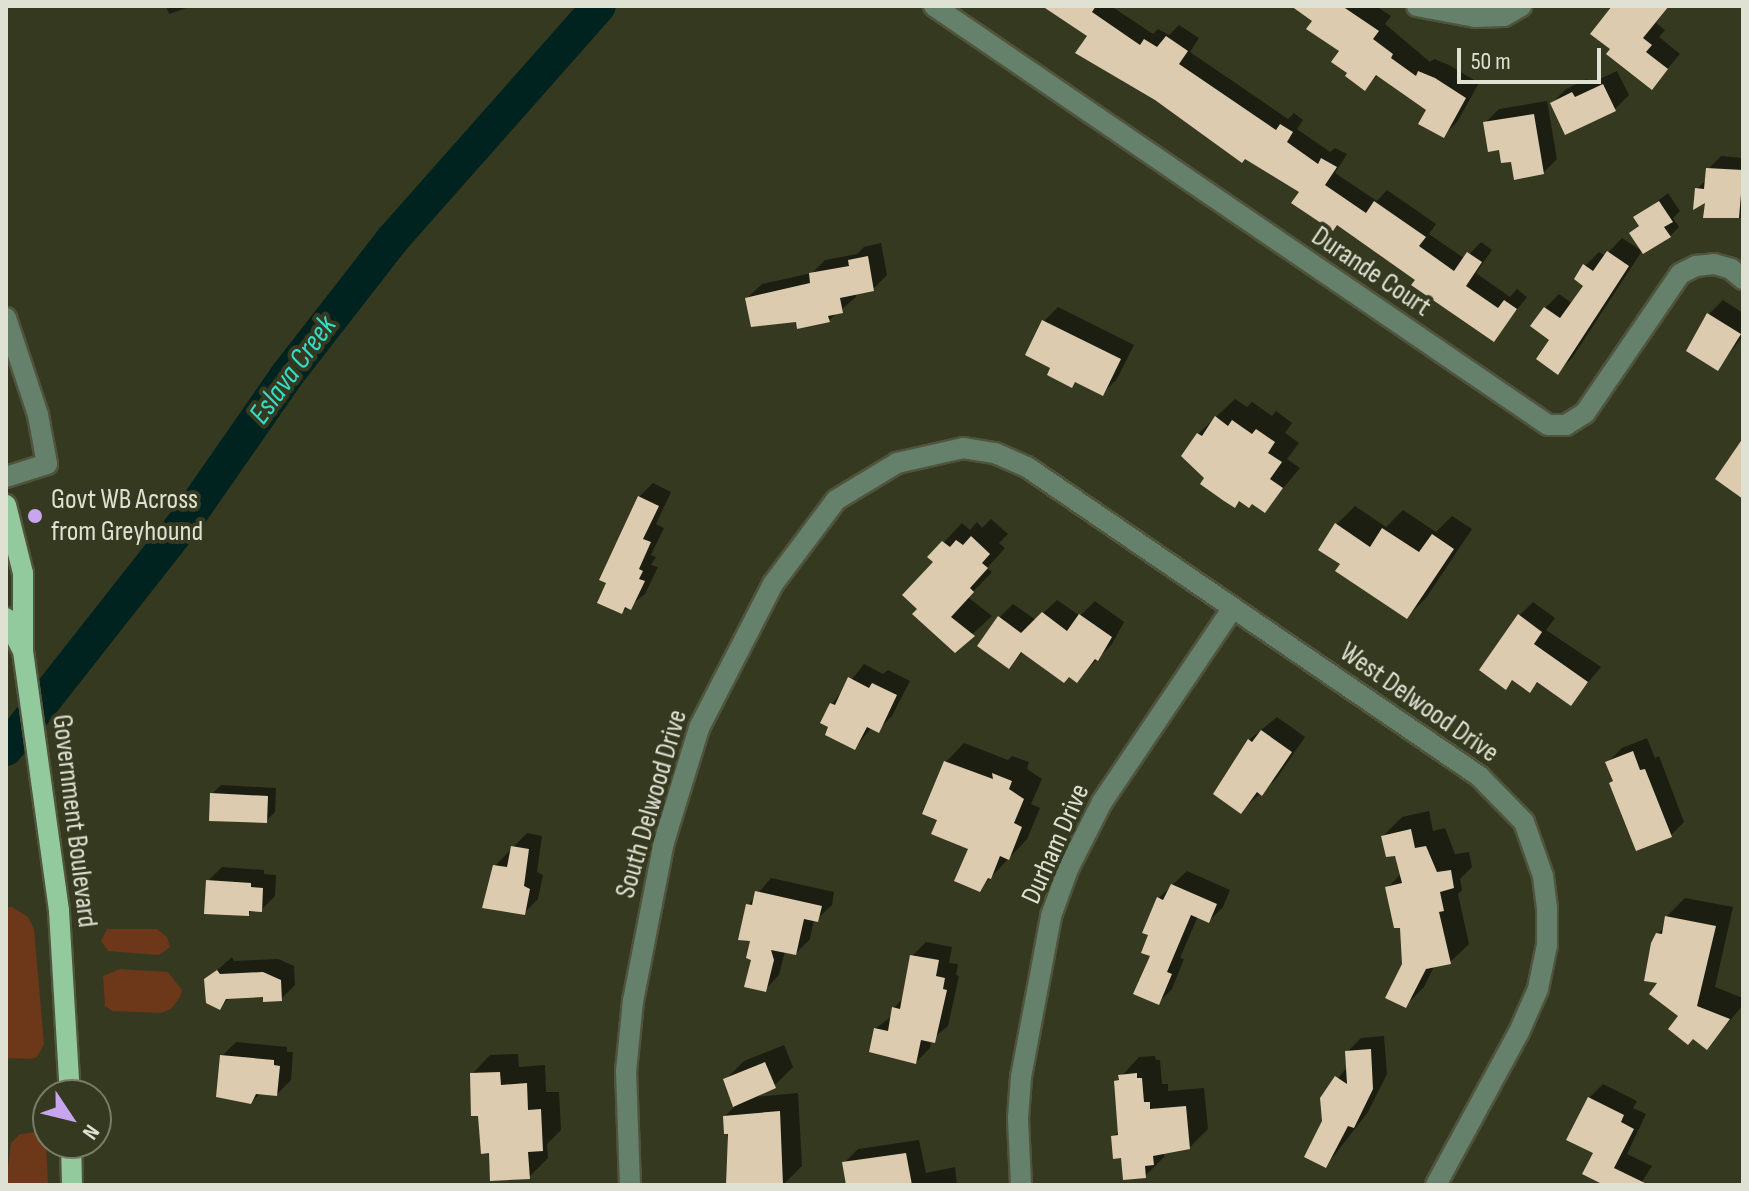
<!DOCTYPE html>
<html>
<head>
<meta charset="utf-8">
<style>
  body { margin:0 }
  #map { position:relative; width:1749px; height:1191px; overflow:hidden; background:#353920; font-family:"Sofia Sans Condensed",sans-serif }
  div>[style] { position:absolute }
  .green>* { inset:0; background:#6d3719 }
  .shadow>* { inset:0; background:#0007 }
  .river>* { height:34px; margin:-17px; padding:0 17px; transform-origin:17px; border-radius:17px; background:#00231f }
  .building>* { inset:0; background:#dccbaf }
  .roads { filter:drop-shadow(2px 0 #50543d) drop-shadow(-2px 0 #50543d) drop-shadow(0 2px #50543d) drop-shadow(0 -2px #50543d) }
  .minor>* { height:20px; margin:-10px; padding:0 10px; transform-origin:10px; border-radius:10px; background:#66816b }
  .major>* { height:20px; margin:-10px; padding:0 10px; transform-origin:10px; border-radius:10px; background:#92ca9d }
  .dots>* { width:22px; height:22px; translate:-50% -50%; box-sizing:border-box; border:4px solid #353920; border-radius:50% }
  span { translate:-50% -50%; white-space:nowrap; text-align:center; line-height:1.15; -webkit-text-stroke:8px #353920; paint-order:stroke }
  .street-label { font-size:28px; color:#dfe2d3 }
  .poi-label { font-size:28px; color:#dfe2d3 }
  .left { translate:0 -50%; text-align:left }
  .water-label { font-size:30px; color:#35dcca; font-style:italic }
  .frame { position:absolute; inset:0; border:8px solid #dfe2d3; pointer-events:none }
  .north { position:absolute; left:32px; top:1079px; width:80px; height:80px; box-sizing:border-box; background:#353920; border:2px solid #797d68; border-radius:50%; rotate:125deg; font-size:22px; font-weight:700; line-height:32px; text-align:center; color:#dfe2d3 }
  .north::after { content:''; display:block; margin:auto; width:28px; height:36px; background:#c7a6ef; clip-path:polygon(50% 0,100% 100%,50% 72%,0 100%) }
  .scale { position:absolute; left:1457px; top:48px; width:144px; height:36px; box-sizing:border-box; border:4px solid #dfe2d3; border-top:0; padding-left:10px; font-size:24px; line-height:28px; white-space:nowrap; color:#dfe2d3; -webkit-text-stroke:6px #353920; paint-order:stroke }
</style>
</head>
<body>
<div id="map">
  <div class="green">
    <i style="clip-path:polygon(12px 907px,28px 917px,34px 929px,44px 1044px,37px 1057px,31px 1059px,6px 1058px,6px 908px)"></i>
    <i style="clip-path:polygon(107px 929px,157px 929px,167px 937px,170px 947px,159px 955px,108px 951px,101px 941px)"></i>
    <i style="clip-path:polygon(120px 969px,168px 972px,182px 990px,180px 997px,171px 1009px,161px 1013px,112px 1011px,105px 1006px,103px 976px)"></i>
    <i style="clip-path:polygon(37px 1132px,46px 1142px,48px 1185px,6px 1185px,11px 1143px,20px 1134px)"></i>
  </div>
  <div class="shadow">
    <i style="clip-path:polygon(166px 6px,192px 6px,169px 14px)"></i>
    <i style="clip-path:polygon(1046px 6px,1111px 6px,1153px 34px,1158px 29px,1169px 35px,1179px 25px,1199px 38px,1190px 52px,1288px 119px,1294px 113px,1303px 120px,1297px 129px,1330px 152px,1335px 148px,1347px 154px,1335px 173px,1377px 201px,1387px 190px,1436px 224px,1429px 234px,1465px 259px,1481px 242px,1492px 250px,1476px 273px,1510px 297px,1517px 289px,1527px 297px,1494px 339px,1302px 191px)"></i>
    <i style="clip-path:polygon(1294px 6px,1376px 6px,1391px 16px,1385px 24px,1430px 62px,1434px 59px,1449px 65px,1479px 83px,1457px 122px,1443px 136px,1429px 109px,1379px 74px,1365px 88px,1349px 72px,1342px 51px,1314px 20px)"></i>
    <i style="clip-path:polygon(1614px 6px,1669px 6px,1656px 23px,1665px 30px,1659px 37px,1680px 54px,1652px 87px,1612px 49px)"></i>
    <i style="clip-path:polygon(1617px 71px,1629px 95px,1615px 109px,1552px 103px,1566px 89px,1587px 79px,1589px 84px)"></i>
    <i style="clip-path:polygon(1547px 101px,1557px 159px,1543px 173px,1512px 160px,1485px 123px,1499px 109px)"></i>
    <i style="clip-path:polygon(1721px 156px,1743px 158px,1743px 218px,1705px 217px,1708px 199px,1697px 189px,1707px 179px,1708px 169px)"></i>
    <i style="clip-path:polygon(1668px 193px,1680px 211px,1673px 218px,1679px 227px,1670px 236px,1632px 233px,1640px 224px,1636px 218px)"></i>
    <i style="clip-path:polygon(1622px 238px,1642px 251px,1572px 358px,1558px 372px,1545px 308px,1559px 294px,1573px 304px,1586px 285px,1585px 266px,1599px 252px,1605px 256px)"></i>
    <i style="clip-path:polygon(881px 243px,887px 275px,873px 289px,855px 292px,856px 297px,829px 320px,798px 320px,747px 298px,762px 284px,812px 273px,825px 260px,857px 254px,864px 247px)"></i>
    <i style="clip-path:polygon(1723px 300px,1743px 313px,1743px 336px,1718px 368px,1709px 314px)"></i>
    <i style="clip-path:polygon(1058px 307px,1134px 345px,1117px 379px,1103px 393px,1053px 367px,1044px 321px)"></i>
    <i style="clip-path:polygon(1235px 399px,1247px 407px,1252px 402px,1272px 416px,1276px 411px,1292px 423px,1285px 433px,1299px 443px,1287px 459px,1300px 468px,1265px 510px,1207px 477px,1198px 434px)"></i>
    <i style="clip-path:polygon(653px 483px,671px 492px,656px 524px,664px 528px,651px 555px,656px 557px,651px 565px,658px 567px,645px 594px,622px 612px,609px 582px,639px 497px)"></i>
    <i style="clip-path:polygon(1355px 506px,1386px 527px,1403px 510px,1436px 532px,1452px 516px,1472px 529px,1426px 598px,1407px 617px,1343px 563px,1337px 524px)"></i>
    <i style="clip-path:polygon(991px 519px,1008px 534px,999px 543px,1005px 548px,987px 568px,992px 572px,968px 597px,992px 616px,955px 650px,936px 562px,930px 557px,962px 523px,970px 530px,977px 522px,982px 528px)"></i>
    <i style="clip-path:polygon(1057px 600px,1080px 616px,1095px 601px,1124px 622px,1112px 644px,1077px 680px,1024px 651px,1009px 666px,1000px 617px,1013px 604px,1036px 620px)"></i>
    <i style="clip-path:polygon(1533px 602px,1555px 618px,1546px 630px,1601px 667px,1571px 703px,1539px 681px,1530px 690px,1514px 679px,1506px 687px,1519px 616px)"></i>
    <i style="clip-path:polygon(864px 664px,883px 674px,888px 670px,910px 681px,892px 716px,878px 730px,872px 727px,855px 748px,832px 704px)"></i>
    <i style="clip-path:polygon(1277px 717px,1305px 737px,1276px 779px,1241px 811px,1249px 740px)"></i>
    <i style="clip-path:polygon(1647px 738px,1655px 758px,1659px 756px,1684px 822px,1670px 836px,1614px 780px,1608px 762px,1622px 748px)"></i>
    <i style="clip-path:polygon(964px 743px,1008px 760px,1012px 756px,1029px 762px,1027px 769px,1042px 779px,1031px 804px,1040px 808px,1027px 839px,980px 889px,970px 848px,939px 819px,946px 762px)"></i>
    <i style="clip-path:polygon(221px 785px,276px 788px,275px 812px,266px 821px,212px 794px)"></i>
    <i style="clip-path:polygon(1429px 811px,1433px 831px,1445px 828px,1455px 854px,1469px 852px,1472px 867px,1460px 879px,1462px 890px,1458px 894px,1469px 944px,1450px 962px,1435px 965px,1424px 987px,1405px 1006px,1401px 926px,1387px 888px,1402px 873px,1397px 854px,1383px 836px,1402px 817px)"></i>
    <i style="clip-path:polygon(527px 833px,542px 836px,537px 872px,543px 875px,538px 899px,524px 913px,495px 866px)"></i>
    <i style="clip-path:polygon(222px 867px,264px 870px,264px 874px,276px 875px,275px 896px,261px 910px,253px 910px,248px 914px,208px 881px)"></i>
    <i style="clip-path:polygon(1187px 871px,1230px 890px,1223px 907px,1209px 921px,1198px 916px,1180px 958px,1184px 959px,1172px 989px,1158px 1003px,1153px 954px,1159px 898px)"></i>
    <i style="clip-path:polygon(771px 878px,834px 892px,832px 905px,817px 919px,814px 919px,810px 939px,796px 953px,785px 951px,779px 975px,765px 990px,754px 958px,748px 905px)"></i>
    <i style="clip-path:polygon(1685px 898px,1733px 907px,1715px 987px,1743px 998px,1743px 1005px,1707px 1048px,1681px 1016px,1661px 982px,1657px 934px,1665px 927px,1666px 917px)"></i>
    <i style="clip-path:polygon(926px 942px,952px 947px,949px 963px,958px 964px,956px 975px,959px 976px,948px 1026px,931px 1040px,930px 1048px,916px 1062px,875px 1029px,892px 1016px,894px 1008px,904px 997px,912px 956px)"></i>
    <i style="clip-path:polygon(232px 957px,234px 961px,278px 959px,294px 966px,295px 985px,281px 999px,265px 995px,231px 996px,220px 1008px,206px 980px)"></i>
    <i style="clip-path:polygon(1384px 1036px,1387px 1074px,1368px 1112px,1326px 1166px,1322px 1098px,1348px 1066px,1347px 1052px,1361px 1038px)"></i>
    <i style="clip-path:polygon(236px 1042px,287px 1047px,287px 1052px,293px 1052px,291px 1080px,277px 1094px,261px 1093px,251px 1102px,222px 1056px)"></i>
    <i style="clip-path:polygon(784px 1045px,793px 1067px,774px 1086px,752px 1097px,798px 1093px,802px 1166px,783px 1185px,728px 1185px,731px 1167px,725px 1116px,735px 1106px,725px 1080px,744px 1061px)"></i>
    <i style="clip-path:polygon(518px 1054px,519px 1067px,545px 1065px,546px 1092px,559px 1092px,561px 1130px,547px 1144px,548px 1158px,529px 1177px,490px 1151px,472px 1074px,490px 1055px)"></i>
    <i style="clip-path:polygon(1155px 1056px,1156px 1060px,1160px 1060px,1162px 1084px,1168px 1084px,1168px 1091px,1204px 1088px,1208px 1129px,1189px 1148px,1164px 1152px,1164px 1157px,1145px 1176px,1123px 1156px,1113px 1137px,1120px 1130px,1116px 1082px,1139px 1057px)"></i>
    <i style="clip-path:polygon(1603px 1084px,1637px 1101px,1633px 1108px,1646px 1114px,1627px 1154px,1652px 1166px,1640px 1185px,1610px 1185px,1595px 1152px,1589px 1098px)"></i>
    <i style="clip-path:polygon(919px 1140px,926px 1173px,955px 1167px,957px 1185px,848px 1185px,844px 1163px,858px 1149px)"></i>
  </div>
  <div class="river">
    <i style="left:6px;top:749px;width:293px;rotate:-51.8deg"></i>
    <i style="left:187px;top:519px;width:175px;rotate:-55.2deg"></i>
    <i style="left:287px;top:375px;width:171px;rotate:-52.1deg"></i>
    <i style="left:392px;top:240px;width:312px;rotate:-48.5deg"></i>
  </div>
  <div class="building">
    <i style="clip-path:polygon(1042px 6px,1096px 6px,1092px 12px,1140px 45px,1144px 39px,1157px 47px,1166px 36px,1188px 51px,1179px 64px,1276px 130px,1280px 124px,1293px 132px,1287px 142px,1318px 164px,1321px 158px,1337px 167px,1325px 185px,1366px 213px,1374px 201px,1426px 237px,1419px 246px,1454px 271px,1467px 252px,1482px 262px,1466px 286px,1498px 308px,1504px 300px,1517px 309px,1494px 342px,1411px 285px,1415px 280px,1337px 225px,1333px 231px,1291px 203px,1299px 192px,1245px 159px,1242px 163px,1155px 100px,1075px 53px,1087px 36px)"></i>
    <i style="clip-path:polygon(1291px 6px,1342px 6px,1379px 31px,1373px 39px,1393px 54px,1391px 58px,1416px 76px,1418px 71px,1435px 78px,1466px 98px,1444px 138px,1418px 124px,1426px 110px,1376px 75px,1365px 91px,1345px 76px,1347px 73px,1331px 62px,1339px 51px,1306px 29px,1312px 21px)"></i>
    <i style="clip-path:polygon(1612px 6px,1669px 6px,1643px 38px,1652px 45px,1646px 52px,1668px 69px,1652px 90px,1606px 54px,1610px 49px,1590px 34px)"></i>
    <i style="clip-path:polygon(1603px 84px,1616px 111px,1565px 135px,1550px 103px,1572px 92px,1575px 97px)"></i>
    <i style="clip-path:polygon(1534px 114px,1544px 174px,1514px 180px,1511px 162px,1501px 163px,1499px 150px,1488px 152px,1483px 122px)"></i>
    <i style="clip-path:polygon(1706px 168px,1743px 170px,1739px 218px,1703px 218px,1705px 203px,1693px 210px,1695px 188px,1704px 189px)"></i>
    <i style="clip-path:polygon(1659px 201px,1673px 222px,1664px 227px,1671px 237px,1643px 254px,1629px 233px,1639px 226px,1633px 217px)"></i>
    <i style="clip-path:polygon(1607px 251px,1629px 266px,1558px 375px,1536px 359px,1549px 340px,1530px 326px,1544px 307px,1560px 318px,1583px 286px,1574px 279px,1583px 264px,1593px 271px)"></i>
    <i style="clip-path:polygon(868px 256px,874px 291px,840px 298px,843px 313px,828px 316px,830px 322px,797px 329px,796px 322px,751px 327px,745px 298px,810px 283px,809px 273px,849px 266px,848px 260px)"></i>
    <i style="clip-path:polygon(1707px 313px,1741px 334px,1718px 371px,1686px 351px)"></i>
    <i style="clip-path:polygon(1042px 320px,1121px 359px,1103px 396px,1075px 382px,1072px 388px,1047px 375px,1050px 368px,1025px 355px)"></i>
    <i style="clip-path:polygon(1215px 416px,1228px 426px,1232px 420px,1252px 434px,1256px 429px,1275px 442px,1268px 453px,1282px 462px,1270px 479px,1283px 488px,1265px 513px,1252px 504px,1249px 508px,1239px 501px,1235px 508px,1224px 501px,1200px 484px,1204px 478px,1181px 456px,1197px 433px,1202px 436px)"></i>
    <i style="clip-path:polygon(1743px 438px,1743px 499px,1715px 479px)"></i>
    <i style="clip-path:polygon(638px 496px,659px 506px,643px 539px,651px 542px,639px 569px,643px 571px,639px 579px,645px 581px,631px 610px,625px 607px,622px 614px,597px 603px,606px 583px,599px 580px)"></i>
    <i style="clip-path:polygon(1335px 523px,1370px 547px,1382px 528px,1419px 552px,1432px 534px,1454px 549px,1407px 619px,1335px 571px,1340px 564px,1318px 550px)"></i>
    <i style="clip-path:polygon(971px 536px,990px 554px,982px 563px,988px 568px,970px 588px,974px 592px,951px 617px,975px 636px,955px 653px,912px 614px,917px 609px,902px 595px,933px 562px,927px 557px,942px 541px,950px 547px,956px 540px,963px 545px)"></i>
    <i style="clip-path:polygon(1042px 612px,1067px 631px,1079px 614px,1112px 637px,1098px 661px,1095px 659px,1077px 683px,1069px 677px,1064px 683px,1021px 652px,1009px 669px,977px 646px,998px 616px,1021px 633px)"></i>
    <i style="clip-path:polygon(1518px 614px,1542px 632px,1534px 644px,1588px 682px,1571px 706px,1537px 682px,1530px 693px,1512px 680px,1506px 690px,1479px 670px)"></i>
    <i style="clip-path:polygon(848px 677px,869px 688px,872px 683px,897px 695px,879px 733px,867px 727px,855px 750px,825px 735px,828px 727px,820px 723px,830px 703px,835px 705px)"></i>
    <i style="clip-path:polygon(1261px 730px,1292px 752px,1262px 796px,1257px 792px,1241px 814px,1213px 794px,1248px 739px,1252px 742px)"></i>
    <i style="clip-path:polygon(1633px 751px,1640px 770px,1645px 769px,1672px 837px,1636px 851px,1609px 783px,1613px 781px,1605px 762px)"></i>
    <i style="clip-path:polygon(944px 761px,993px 779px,992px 773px,1012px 781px,1009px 789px,1024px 799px,1014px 823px,1022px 827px,1009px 860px,1000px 856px,991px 879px,988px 878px,980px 892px,954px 881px,968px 849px,931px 834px,937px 820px,922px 814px)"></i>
    <i style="clip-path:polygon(210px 793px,268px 796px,267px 823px,209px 821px)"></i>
    <i style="clip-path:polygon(1411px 829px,1415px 848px,1426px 846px,1437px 872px,1451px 870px,1454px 888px,1440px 892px,1444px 911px,1439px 912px,1451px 964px,1426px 969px,1406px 1008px,1385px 998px,1402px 964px,1400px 928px,1394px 928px,1385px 887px,1402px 883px,1395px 856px,1386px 857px,1381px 836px)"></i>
    <i style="clip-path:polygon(511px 846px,529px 849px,524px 886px,530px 889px,525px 915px,482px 908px,493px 865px,507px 867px)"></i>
    <i style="clip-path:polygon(206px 880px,251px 883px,251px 887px,263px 888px,262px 912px,249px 911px,249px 916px,204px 914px)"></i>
    <i style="clip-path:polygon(1171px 884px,1217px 904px,1209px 923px,1191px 915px,1167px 972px,1172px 974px,1159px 1005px,1133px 994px,1150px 956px,1141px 953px,1148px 935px,1142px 933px,1157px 897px,1163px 900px)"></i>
    <i style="clip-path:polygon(755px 891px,822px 906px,818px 922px,804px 919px,796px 955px,771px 950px,774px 960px,766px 992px,744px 987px,751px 960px,746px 958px,750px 941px,738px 940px,746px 904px,752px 905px)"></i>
    <i style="clip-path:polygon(1665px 916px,1716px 926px,1697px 1006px,1730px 1019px,1707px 1050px,1693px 1039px,1688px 1045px,1668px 1029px,1678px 1016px,1649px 994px,1657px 983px,1644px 981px,1651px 943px,1656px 933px,1662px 934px)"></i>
    <i style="clip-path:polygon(910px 955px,939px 960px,936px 976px,945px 978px,943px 989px,947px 990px,935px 1043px,921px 1040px,916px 1064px,869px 1052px,874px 1028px,888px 1031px,892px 1007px,900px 1009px)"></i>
    <i style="clip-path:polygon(217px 970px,220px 974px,263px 972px,281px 980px,282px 1001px,263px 1002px,263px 997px,226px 999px,220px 1010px,206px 1003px,204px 979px)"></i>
    <i style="clip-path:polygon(1371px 1049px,1373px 1089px,1354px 1128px,1348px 1126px,1326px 1168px,1304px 1157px,1322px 1121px,1320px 1098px,1335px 1076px,1347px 1084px,1345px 1051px)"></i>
    <i style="clip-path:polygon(220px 1055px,274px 1060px,274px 1065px,280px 1066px,277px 1096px,256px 1094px,251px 1104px,216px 1097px)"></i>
    <i style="clip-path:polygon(765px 1062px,776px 1088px,733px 1107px,723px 1079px)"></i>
    <i style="clip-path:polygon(500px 1072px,501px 1085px,527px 1083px,528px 1110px,541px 1109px,543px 1151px,528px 1152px,530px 1179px,490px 1181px,489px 1153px,481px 1154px,478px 1116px,471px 1116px,470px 1073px)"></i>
    <i style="clip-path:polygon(1137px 1073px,1137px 1078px,1142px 1078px,1144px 1102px,1150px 1102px,1150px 1109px,1186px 1106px,1190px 1149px,1153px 1156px,1154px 1165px,1145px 1166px,1146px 1178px,1123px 1180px,1121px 1158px,1113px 1159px,1111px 1136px,1118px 1135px,1114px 1081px,1119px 1080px,1118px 1075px)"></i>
    <i style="clip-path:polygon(1588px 1097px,1624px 1115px,1621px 1122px,1634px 1129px,1614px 1168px,1649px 1185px,1604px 1185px,1582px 1174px,1593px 1153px,1566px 1140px)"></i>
    <i style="clip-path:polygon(780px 1111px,783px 1185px,726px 1185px,728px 1134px,724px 1134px,723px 1116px)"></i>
    <i style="clip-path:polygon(906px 1153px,912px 1185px,846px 1185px,842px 1162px)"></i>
  </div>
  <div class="roads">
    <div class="minor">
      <i style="left:934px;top:6px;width:743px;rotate:34.31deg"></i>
      <i style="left:1548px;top:425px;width:18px"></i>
      <i style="left:1566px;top:425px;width:22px;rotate:-32deg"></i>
      <i style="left:1585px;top:413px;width:168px;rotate:-55.6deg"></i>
      <i style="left:1680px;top:274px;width:18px;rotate:-27deg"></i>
      <i style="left:1696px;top:266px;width:18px;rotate:-6deg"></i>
      <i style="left:1714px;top:264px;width:18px;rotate:16deg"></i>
      <i style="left:1731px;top:269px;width:16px;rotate:40deg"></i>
      <i style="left:1417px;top:6px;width:59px;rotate:10.7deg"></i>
      <i style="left:1475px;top:17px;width:29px;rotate:-2deg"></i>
      <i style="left:1504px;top:16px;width:20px;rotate:-30deg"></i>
      <i style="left:6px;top:318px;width:102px;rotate:71.7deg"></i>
      <i style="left:38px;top:415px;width:50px;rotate:79.6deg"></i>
      <i style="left:47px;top:464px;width:43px;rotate:162.4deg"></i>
      <i style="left:630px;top:1185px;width:113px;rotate:-92deg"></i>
      <i style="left:626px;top:1072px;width:71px;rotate:-84.4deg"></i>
      <i style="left:633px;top:1001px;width:162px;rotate:-79deg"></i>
      <i style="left:664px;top:842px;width:119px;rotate:-72.9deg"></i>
      <i style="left:699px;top:728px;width:162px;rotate:-62.8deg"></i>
      <i style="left:773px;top:584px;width:105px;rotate:-53.1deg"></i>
      <i style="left:836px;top:500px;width:71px;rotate:-31.2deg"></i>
      <i style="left:897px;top:463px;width:68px;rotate:-12.8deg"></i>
      <i style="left:963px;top:448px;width:32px;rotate:9deg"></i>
      <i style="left:995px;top:453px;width:35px;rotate:24deg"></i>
      <i style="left:1027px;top:467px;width:548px;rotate:34.36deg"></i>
      <i style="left:1479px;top:776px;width:64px;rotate:45.6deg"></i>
      <i style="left:1524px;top:822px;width:57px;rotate:70.6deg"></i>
      <i style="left:1543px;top:876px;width:32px;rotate:83deg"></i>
      <i style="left:1547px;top:908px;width:37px;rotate:90deg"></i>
      <i style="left:1547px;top:945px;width:45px;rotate:101.6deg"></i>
      <i style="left:1538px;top:989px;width:47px;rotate:113.8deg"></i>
      <i style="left:1519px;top:1032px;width:174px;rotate:118.5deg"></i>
      <i style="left:1021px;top:1185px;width:67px;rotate:-92.6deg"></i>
      <i style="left:1018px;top:1118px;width:41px;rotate:-85.8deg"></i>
      <i style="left:1021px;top:1077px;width:164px;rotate:-79.4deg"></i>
      <i style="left:1051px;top:916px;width:50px;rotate:-70.1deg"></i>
      <i style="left:1068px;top:869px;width:75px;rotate:-63.1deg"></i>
      <i style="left:1102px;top:802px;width:234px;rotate:-56deg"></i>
    </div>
    <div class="major">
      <i style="left:6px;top:505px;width:70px;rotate:76deg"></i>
      <i style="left:23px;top:573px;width:78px;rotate:90deg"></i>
      <i style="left:23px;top:651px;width:262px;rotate:82.1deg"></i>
      <i style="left:59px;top:911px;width:184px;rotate:86.6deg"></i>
      <i style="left:6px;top:618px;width:34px;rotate:63deg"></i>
      <i style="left:71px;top:1143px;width:42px;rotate:88.6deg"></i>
    </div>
  </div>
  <div class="dots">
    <i style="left:35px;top:516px;background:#c7a6ef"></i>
  </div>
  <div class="street-label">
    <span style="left:1371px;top:272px;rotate:34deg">Durande Court</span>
    <span style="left:1419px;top:703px;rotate:35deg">West Delwood Drive</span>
    <span style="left:652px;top:804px;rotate:-74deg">South Delwood Drive</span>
    <span style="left:74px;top:821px;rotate:83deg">Government Boulevard</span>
    <span style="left:1056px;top:844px;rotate:-66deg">Durham Drive</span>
  </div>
  <div class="poi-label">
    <span class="left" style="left:51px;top:516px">Govt WB Across<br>from Greyhound</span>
  </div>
  <div class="water-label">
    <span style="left:293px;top:370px;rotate:-54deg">Eslava Creek</span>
  </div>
  <div class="frame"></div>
  <div class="north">N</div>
  <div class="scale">50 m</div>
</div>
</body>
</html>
